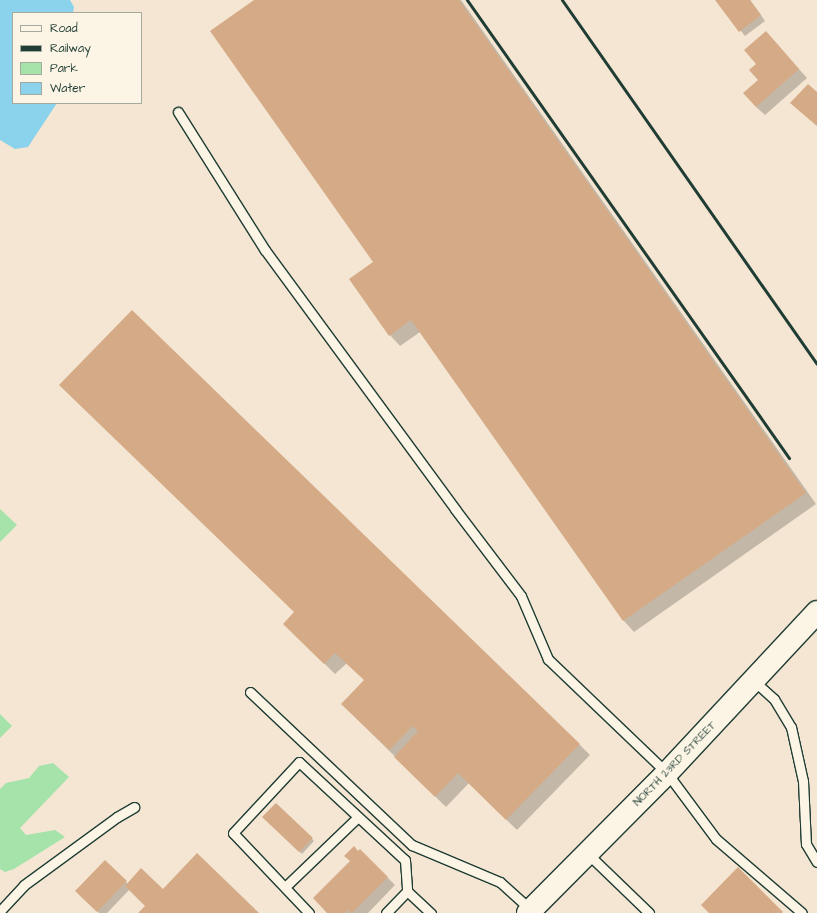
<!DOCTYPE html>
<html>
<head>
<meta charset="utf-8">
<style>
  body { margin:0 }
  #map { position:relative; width:817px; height:913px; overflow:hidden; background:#f4e6d2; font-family:"Architects Daughter",sans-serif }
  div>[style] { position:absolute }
  .green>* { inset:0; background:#a5e3ab }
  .water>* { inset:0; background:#8bd3ec }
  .shadow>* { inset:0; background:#0003 }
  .building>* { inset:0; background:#d5aa86 }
  .roads { filter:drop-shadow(1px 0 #1f3d34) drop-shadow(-1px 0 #1f3d34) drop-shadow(0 1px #1f3d34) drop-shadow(0 -1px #1f3d34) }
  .service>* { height:9px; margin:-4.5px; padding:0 4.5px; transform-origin:4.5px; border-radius:4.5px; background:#fcf5e5 }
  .secondary>* { height:22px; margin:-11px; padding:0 11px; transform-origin:11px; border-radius:11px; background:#fcf5e5 }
  .rail>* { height:3px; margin:-1.5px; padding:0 1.5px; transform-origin:1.5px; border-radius:1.5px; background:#1f3d34 }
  span { translate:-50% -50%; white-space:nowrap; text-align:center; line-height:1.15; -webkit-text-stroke:4px #fcf5e5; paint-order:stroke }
  .street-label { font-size:11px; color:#1f3d34 }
  .legend { position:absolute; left:12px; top:12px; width:130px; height:92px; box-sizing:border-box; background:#fcf5e5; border:1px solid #a4ab9e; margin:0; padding:5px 7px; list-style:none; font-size:12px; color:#1f3d34 }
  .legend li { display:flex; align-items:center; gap:8px; height:20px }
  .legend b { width:20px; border:1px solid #a4ab9e }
</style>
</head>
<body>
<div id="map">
  <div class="green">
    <i style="clip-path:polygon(0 509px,17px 525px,0 542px)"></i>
    <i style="clip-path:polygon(0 714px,12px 726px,0 738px)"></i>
    <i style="clip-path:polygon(53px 763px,69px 777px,20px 828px,26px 835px,55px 830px,65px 837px,14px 869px,5px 872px,0 869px,0 789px,6px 783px,29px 778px,39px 766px)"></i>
  </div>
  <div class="water">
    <i style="clip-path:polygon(0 0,70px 0,74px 7px,73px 13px,13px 13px,13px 103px,57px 103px,28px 147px,15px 149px,0 140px)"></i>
  </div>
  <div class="shadow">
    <i style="clip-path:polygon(256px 0,461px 0,816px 504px,634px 632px,624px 621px,420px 332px,400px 346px,390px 335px,374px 262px)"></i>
    <i style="clip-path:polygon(716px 0,750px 0,765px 21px,745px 36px)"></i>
    <i style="clip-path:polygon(774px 41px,807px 78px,765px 115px,756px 107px,760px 80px)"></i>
    <i style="clip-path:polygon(284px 624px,579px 744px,590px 755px,517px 830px,469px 783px,446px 807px,353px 715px,365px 680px,347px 663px,335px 674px)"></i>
    <i style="clip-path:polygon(276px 804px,314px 841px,302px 854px,264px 817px)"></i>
    <i style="clip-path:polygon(360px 850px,395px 885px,368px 913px,329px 913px,351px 861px)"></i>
    <i style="clip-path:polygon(105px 862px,128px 884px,257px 913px,139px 913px,146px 906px,130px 889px,107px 913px,99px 913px,77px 891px)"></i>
  </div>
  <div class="building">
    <i style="clip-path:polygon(254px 0,459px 0,806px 493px,623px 621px,411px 320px,389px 336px,349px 279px,373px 262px,210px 31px)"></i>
    <i style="clip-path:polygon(715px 0,750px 0,761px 15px,739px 32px)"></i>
    <i style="clip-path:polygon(766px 31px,799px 69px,756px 107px,743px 93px,758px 80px,749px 70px,756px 64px,744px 50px)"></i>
    <i style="clip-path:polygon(808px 84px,817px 92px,817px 126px,790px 103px)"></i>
    <i style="clip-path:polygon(132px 310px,580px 744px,506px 820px,458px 773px,435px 797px,394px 757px,418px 731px,413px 726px,389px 750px,341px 704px,364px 680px,335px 653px,324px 664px,283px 624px,294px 612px,59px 385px)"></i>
    <i style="clip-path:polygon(276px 803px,313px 838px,299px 852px,262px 817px)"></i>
    <i style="clip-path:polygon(354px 846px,358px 851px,360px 849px,388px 877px,352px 913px,348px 910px,345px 913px,327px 913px,313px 898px,350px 861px,344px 856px)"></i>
    <i style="clip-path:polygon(197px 853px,259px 913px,138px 913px,145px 906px,125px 886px,141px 868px,163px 889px)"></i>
    <i style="clip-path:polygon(105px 860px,127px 881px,97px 912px,75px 891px)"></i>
    <i style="clip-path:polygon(738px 867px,783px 912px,782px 913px,709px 913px,701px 905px)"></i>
  </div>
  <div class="roads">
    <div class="service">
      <i style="left:178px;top:112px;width:163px;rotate:57.8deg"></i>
      <i style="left:265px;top:250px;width:321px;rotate:53.7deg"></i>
      <i style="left:455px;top:509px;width:109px;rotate:52.8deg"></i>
      <i style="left:521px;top:596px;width:69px;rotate:66.8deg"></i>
      <i style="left:548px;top:659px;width:165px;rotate:43.8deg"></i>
      <i style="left:667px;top:773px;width:82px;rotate:53.4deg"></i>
      <i style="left:716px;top:839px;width:113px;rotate:40.7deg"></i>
      <i style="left:754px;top:681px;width:27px;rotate:42deg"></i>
      <i style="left:774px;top:699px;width:33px;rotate:59deg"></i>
      <i style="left:791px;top:727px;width:55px;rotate:77.5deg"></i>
      <i style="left:803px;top:781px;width:63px;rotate:87.3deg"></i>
      <i style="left:806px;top:844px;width:21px;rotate:59deg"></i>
      <i style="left:250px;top:692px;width:223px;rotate:43.4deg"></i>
      <i style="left:412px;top:845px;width:95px;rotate:22.8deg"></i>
      <i style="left:500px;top:882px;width:42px;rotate:42.1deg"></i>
      <i style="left:588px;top:854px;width:85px;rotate:44deg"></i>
      <i style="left:285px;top:887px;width:101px;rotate:-43.8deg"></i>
      <i style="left:0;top:911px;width:35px;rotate:-47deg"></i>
      <i style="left:24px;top:885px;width:115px;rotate:-36.2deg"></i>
      <i style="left:117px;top:817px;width:20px;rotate:-30deg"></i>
      <i style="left:309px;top:913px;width:110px;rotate:-133.5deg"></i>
      <i style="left:233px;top:833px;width:97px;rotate:-47.1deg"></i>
      <i style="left:299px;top:762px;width:144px;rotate:42.8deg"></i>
      <i style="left:405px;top:860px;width:31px;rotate:86deg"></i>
      <i style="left:386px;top:913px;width:30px;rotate:-46deg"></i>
      <i style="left:407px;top:891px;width:33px;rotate:43deg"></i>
    </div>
    <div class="secondary">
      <i style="left:528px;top:913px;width:197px;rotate:-45.2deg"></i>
      <i style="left:667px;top:773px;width:220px;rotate:-47deg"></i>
    </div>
  </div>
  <div class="rail">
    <i style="left:467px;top:0;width:560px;rotate:54.89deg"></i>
    <i style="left:562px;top:0;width:444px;rotate:55deg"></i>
  </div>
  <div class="street-label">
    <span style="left:675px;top:764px;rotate:-46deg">NORTH 23RD STREET</span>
  </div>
  <ul class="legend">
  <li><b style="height:5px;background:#fcf5e5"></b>Road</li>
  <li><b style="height:5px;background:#1f3d34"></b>Railway</li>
  <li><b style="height:11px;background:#a5e3ab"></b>Park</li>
  <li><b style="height:11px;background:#8bd3ec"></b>Water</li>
  </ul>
</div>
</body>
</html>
